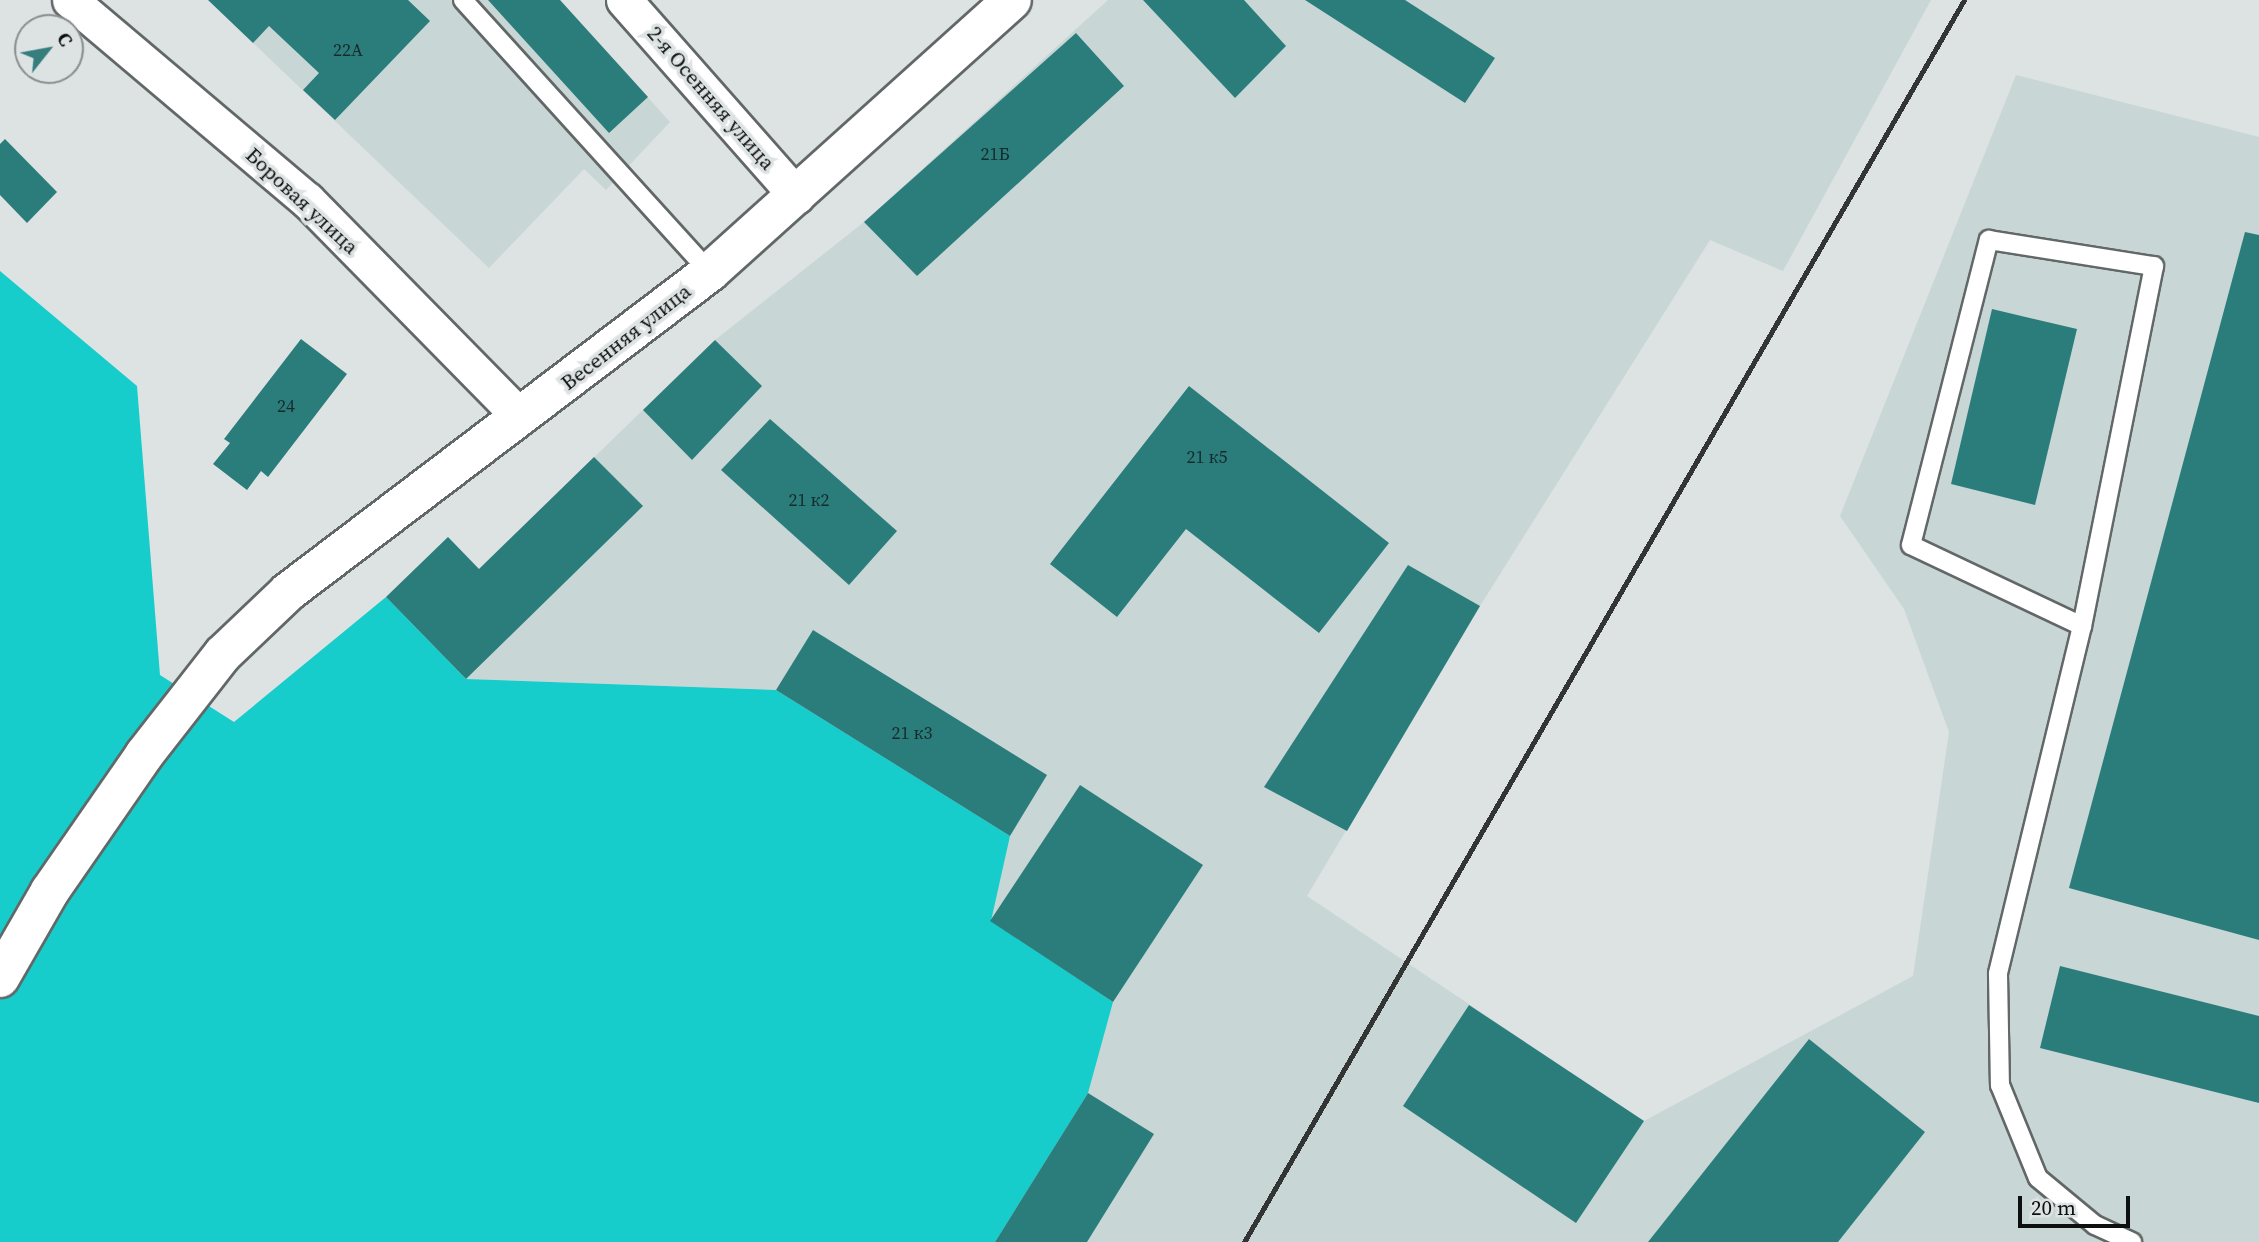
<!DOCTYPE html>
<html>
<head>
<meta charset="utf-8">
<style>
  body { margin:0 }
  #map { position:relative; width:2259px; height:1242px; overflow:hidden; background:#dde2e2; font-family:"Source Serif 4",serif }
  div>[style] { position:absolute }
  .built>* { inset:0; background:#c8d7d6 }
  .forest>* { inset:0; background:#16cdcc }
  .building>* { inset:0; background:#2b7d7c }
  .roads { filter:drop-shadow(2px 0 #626767) drop-shadow(-2px 0 #626767) drop-shadow(0 2px #626767) drop-shadow(0 -2px #626767) }
  .lane>* { height:18px; margin:-9px; padding:0 9px; transform-origin:9px; border-radius:9px; background:#fff }
  .street>* { height:35px; margin:-17.5px; padding:0 17.5px; transform-origin:17.5px; border-radius:17.5px; background:#fff }
  .secondary>* { height:38px; margin:-19px; padding:0 19px; transform-origin:19px; border-radius:19px; background:#fff }
  .rail>* { height:5px; margin:-2.5px; padding:0 2.5px; transform-origin:2.5px; border-radius:2.5px; background:#333535 }
  span { translate:-50% -50%; white-space:nowrap; text-align:center; line-height:1.15; -webkit-text-stroke:7px #dde2e2; paint-order:stroke }
  .number-label { font-size:18px; color:#152b2b }
  .number-label span { -webkit-text-stroke-width:0 }
  .street-label { font-size:21px; color:#0e1010 }
  .north { position:absolute; left:14px; top:14px; width:70px; height:70px; box-sizing:border-box; background:#dde2e2; border:2px solid #8a8e8e; border-radius:50%; rotate:59deg; font-size:19px; font-weight:700; line-height:28px; text-align:center; color:#0e1010 }
  .north::after { content:''; display:block; margin:auto; width:24px; height:32px; background:#357e7d; clip-path:polygon(50% 0,100% 100%,50% 72%,0 100%) }
  .scale { position:absolute; left:2018px; top:1196px; width:112px; height:32px; box-sizing:border-box; border:4px solid #0e1010; border-top:0; padding-left:9px; font-size:21px; line-height:24px; white-space:nowrap; color:#0e1010; -webkit-text-stroke:5px #dde2e2; paint-order:stroke }
</style>
</head>
<body>
<div id="map">
  <div class="built">
    <i style="clip-path:polygon(208px 0,560px 0,670px 122px,606px 190px,584px 169px,489px 268px)"></i>
    <i style="clip-path:polygon(1108px 0,1931px 0,1783px 271px,1710px 240px,1480px 606px,1307px 896px,1644px 1121px,1913px 976px,1949px 732px,1904px 609px,1840px 516px,2016px 75px,2259px 137px,2259px 1242px,995px 1242px,990px 921px,776px 690px,466px 679px,386px 597px,448px 537px,479px 569px,715px 340px,864px 222px)"></i>
  </div>
  <div class="forest">
    <i style="clip-path:polygon(0 271px,137px 386px,160px 675px,234px 722px,386px 597px,466px 679px,776px 690px,1010px 836px,991px 921px,1113px 1002px,1088px 1093px,995px 1242px,0 1242px)"></i>
  </div>
  <div class="building">
    <i style="clip-path:polygon(208px 0,408px 0,430px 21px,335px 120px,303px 90px,319px 73px,269px 26px,253px 43px)"></i>
    <i style="clip-path:polygon(488px 0,560px 0,648px 97px,609px 133px)"></i>
    <i style="clip-path:polygon(1143px 0,1244px 0,1286px 46px,1235px 98px)"></i>
    <i style="clip-path:polygon(1305px 0,1405px 0,1495px 58px,1465px 103px)"></i>
    <i style="clip-path:polygon(1076px 33px,1124px 86px,917px 276px,864px 222px)"></i>
    <i style="clip-path:polygon(5px 139px,57px 192px,27px 223px,0 195px,0 144px)"></i>
    <i style="clip-path:polygon(2245px 232px,2259px 235px,2259px 940px,2069px 888px)"></i>
    <i style="clip-path:polygon(1992px 309px,2077px 329px,2035px 505px,1951px 484px)"></i>
    <i style="clip-path:polygon(301px 339px,347px 374px,268px 477px,261px 471px,247px 490px,213px 464px,230px 443px,224px 439px)"></i>
    <i style="clip-path:polygon(715px 340px,762px 386px,692px 460px,643px 410px)"></i>
    <i style="clip-path:polygon(1189px 386px,1389px 543px,1319px 633px,1186px 529px,1117px 617px,1050px 564px)"></i>
    <i style="clip-path:polygon(770px 419px,897px 531px,849px 585px,721px 470px)"></i>
    <i style="clip-path:polygon(594px 457px,643px 506px,466px 679px,386px 597px,448px 537px,479px 569px)"></i>
    <i style="clip-path:polygon(1408px 565px,1480px 606px,1347px 831px,1264px 787px)"></i>
    <i style="clip-path:polygon(813px 630px,1047px 775px,1010px 836px,776px 690px)"></i>
    <i style="clip-path:polygon(1080px 785px,1203px 865px,1113px 1002px,990px 921px)"></i>
    <i style="clip-path:polygon(2060px 966px,2259px 1016px,2259px 1103px,2040px 1048px)"></i>
    <i style="clip-path:polygon(1469px 1005px,1644px 1121px,1576px 1223px,1403px 1106px)"></i>
    <i style="clip-path:polygon(1809px 1039px,1925px 1132px,1838px 1242px,1648px 1242px)"></i>
    <i style="clip-path:polygon(1088px 1093px,1154px 1134px,1087px 1242px,995px 1242px)"></i>
  </div>
  <div class="roads">
    <div class="lane">
      <i style="left:463px;top:0;width:367px;rotate:47.8deg"></i>
      <i style="left:2082px;top:626px;width:189px;rotate:-154.7deg"></i>
      <i style="left:1911px;top:545px;width:315px;rotate:-75.7deg"></i>
      <i style="left:1989px;top:240px;width:167px;rotate:9deg"></i>
      <i style="left:2154px;top:266px;width:367px;rotate:101.3deg"></i>
      <i style="left:2082px;top:626px;width:358px;rotate:103.6deg"></i>
      <i style="left:1998px;top:974px;width:111px;rotate:89deg"></i>
      <i style="left:2000px;top:1085px;width:100px;rotate:67.8deg"></i>
      <i style="left:2038px;top:1178px;width:74px;rotate:39.5deg"></i>
      <i style="left:2095px;top:1225px;width:41px;rotate:24.7deg"></i>
    </div>
    <div class="street">
      <i style="left:70px;top:0;width:310px;rotate:40.2deg"></i>
      <i style="left:307px;top:200px;width:304px;rotate:45.5deg"></i>
      <i style="left:624px;top:0;width:261px;rotate:48.6deg"></i>
    </div>
    <div class="secondary">
      <i style="left:0;top:978px;width:100px;rotate:-60.1deg"></i>
      <i style="left:50px;top:891px;width:165px;rotate:-55.3deg"></i>
      <i style="left:144px;top:755px;width:128px;rotate:-52deg"></i>
      <i style="left:223px;top:654px;width:90px;rotate:-43.6deg"></i>
      <i style="left:288px;top:592px;width:530px;rotate:-37.17deg"></i>
      <i style="left:710px;top:272px;width:406px;rotate:-42deg"></i>
    </div>
  </div>
  <div class="rail">
    <i style="left:1244px;top:1242px;width:1436px;rotate:-59.9deg"></i>
  </div>
  <div class="number-label">
    <span style="left:348px;top:50px">22А</span>
    <span style="left:995px;top:154px">21Б</span>
    <span style="left:286px;top:406px">24</span>
    <span style="left:1207px;top:457px">21 к5</span>
    <span style="left:809px;top:500px">21 к2</span>
    <span style="left:912px;top:733px">21 к3</span>
  </div>
  <div class="street-label">
    <span style="left:711px;top:98px;rotate:49deg">2-я Осенняя улица</span>
    <span style="left:302px;top:201px;rotate:43deg">Боровая улица</span>
    <span style="left:626px;top:337px;rotate:-38deg">Весенняя улица</span>
  </div>
  <div class="north">С</div>
  <div class="scale">20 m</div>
</div>
</body>
</html>
